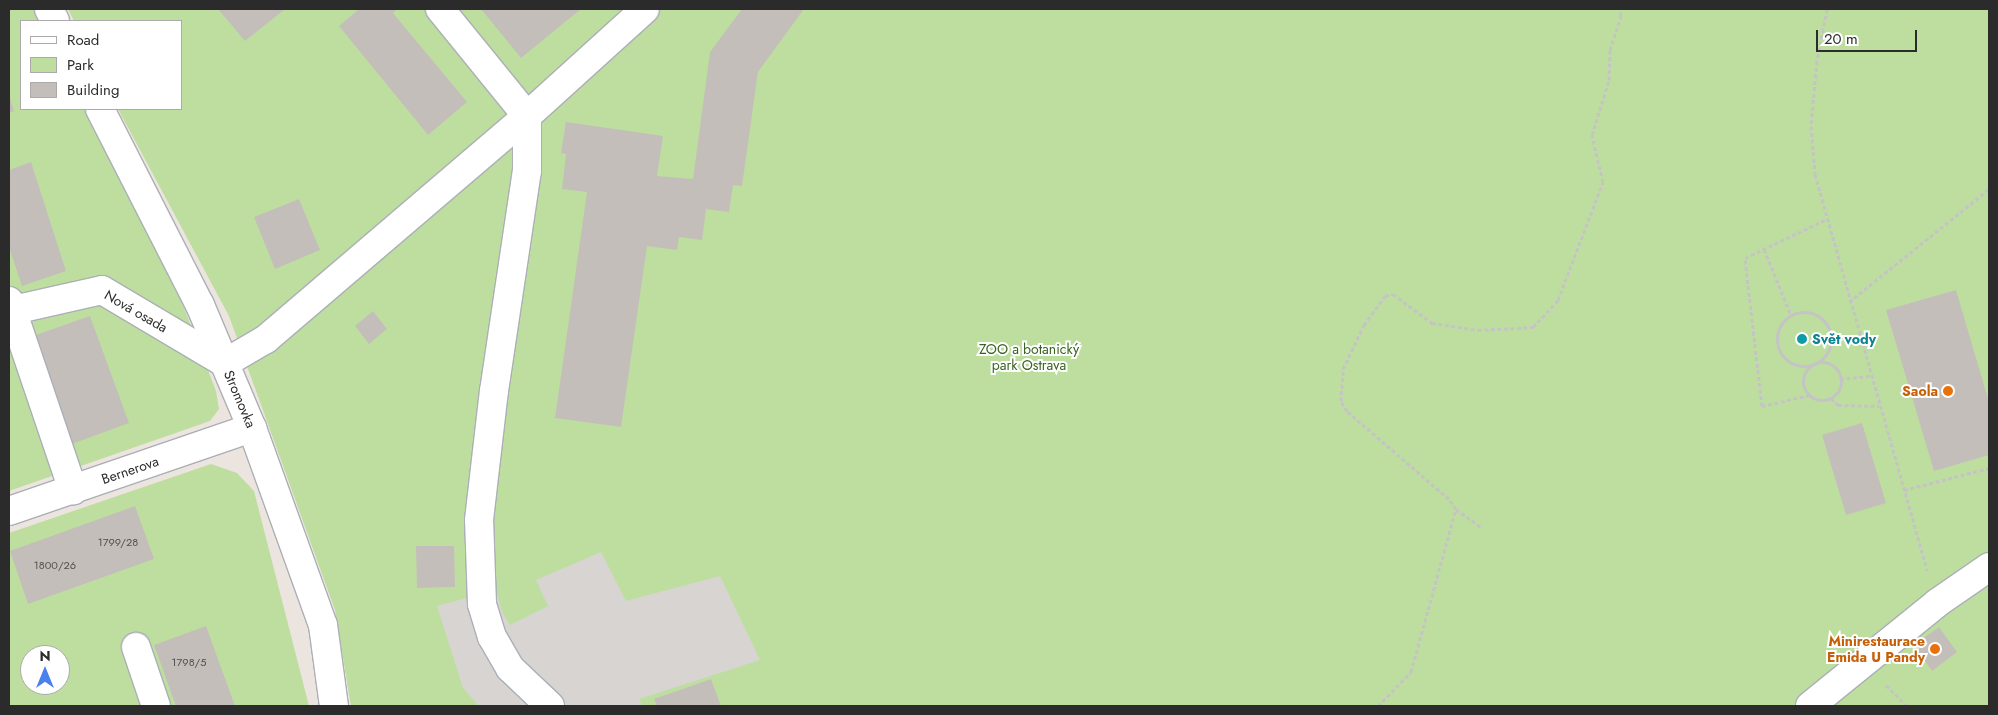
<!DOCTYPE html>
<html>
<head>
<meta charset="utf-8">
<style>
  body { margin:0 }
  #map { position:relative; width:1998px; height:715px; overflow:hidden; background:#ece4de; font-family:Jost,sans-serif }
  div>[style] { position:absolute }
  .green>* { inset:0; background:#bede9f }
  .plaza>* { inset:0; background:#d8d4d1 }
  .building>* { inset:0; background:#c4beba }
  .path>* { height:3px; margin-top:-1.5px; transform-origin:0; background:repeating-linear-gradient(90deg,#c4c4c4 0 4px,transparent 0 6.5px) }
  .path>.ring { margin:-1.5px; padding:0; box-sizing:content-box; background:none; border:3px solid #c4c4c4; border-radius:50% }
  .roads { filter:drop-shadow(1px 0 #abafb6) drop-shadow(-1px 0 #abafb6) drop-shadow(0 1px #abafb6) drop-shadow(0 -1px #abafb6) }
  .minor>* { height:28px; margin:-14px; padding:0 14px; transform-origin:14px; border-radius:14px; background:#fff }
  .dots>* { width:14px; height:14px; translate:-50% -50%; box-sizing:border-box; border:2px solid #fff; border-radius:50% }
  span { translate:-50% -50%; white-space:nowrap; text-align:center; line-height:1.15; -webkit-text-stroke:4px #fff; paint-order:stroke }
  .number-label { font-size:11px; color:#51504f }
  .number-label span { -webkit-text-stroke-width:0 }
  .street-label { font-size:14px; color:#2b2b2b }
  .culture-label { font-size:14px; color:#0d838f; font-weight:700 }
  .left { translate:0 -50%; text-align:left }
  .park-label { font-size:14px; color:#386320 }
  .food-label { font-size:14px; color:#c56008; font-weight:700 }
  .right { translate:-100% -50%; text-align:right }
  .frame { position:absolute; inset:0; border:10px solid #2b2b2b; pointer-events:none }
  .legend { position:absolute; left:20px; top:20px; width:162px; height:90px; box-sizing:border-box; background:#fff; border:1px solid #aaa; margin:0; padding:6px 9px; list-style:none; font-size:15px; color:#2b2b2b }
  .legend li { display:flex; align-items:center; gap:10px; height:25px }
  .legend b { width:25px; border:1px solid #aaa }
  .north { position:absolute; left:20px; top:645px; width:50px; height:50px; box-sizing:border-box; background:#fff; border:1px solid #aaa; border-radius:50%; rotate:0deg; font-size:14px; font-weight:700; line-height:20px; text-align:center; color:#2b2b2b }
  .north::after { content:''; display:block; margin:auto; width:18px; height:22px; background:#4a81ed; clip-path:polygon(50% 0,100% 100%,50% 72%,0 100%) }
  .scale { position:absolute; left:1816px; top:30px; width:101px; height:22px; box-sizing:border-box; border:2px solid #2b2b2b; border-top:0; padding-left:6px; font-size:15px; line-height:18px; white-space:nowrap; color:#2b2b2b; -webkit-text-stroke:4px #fff; paint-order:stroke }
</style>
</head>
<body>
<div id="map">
  <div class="green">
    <i style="clip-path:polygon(9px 9px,33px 9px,39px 21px,21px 21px,21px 109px,84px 109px,173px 279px,216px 391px,219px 409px,210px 421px,9px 491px)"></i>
    <i style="clip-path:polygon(68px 9px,1989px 9px,1989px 706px,351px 706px,335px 610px,229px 316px,118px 109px,181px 109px,181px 21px,74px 21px)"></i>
    <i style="clip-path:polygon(evenodd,211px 464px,237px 473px,254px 491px,309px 706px,9px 706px,9px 533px,211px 464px,30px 655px,60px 655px,60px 685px,30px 685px,30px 655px)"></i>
  </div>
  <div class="plaza">
    <i style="clip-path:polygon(601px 552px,626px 601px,720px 576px,760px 660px,639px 699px,642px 706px,479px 706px,463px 688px,437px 606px,496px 590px,502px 612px,510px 625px,548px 606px,536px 580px)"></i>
  </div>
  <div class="building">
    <i style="clip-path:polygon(218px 9px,285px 9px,245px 41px)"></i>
    <i style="clip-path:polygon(359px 9px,397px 9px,393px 13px,467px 102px,428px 135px,339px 26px)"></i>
    <i style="clip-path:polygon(481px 9px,581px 9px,521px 58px)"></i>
    <i style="clip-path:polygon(742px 9px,804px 9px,758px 72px,742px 186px,733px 185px,729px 212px,706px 209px,702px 240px,679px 237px,677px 250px,647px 246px,621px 427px,555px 418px,587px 192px,562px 189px,566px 154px,561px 153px,566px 122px,663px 136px,657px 176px,693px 179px,710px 52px)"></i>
    <i style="clip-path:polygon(9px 95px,14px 111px,9px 113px)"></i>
    <i style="clip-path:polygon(31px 162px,66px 271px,22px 286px,9px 247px,9px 170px)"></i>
    <i style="clip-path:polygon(299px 199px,320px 250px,275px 269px,254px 217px)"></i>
    <i style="clip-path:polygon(1956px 290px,1989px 402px,1989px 455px,1934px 471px,1886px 310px)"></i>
    <i style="clip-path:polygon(373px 311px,387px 329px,369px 344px,355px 326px)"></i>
    <i style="clip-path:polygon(90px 316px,129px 423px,72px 444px,33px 336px)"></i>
    <i style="clip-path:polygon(1862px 423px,1886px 503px,1846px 515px,1822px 435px)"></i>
    <i style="clip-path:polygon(135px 506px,154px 559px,28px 604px,10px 551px)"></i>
    <i style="clip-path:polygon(416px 546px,454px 546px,455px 587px,417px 588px)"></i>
    <i style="clip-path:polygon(206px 626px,235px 706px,176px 706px,154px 645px)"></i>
    <i style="clip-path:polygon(1939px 627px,1957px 652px,1932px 671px,1914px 645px)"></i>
    <i style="clip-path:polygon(711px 679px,721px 706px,657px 706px,654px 699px)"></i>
  </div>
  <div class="path">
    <i style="left:1827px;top:9px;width:53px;rotate:100.9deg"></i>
    <i style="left:1817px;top:61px;width:65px;rotate:95.3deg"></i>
    <i style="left:1811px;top:126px;width:48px;rotate:85.2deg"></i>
    <i style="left:1815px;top:174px;width:412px;rotate:74.2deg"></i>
    <i style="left:1764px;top:249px;width:71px;rotate:67.8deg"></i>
    <i style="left:1849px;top:302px;width:180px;rotate:-38.9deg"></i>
    <i class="ring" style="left:1777px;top:312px;width:51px;height:51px"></i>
    <i class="ring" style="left:1803px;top:362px;width:35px;height:35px"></i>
    <i style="left:1840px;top:379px;width:31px;rotate:-6deg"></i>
    <i style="left:1810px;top:395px;width:49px;rotate:167.1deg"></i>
    <i style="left:1762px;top:406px;width:149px;rotate:-96.6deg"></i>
    <i style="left:1745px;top:258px;width:91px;rotate:-25.4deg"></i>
    <i style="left:1831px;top:398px;width:10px;rotate:45deg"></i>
    <i style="left:1838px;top:405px;width:41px;rotate:1.4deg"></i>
    <i style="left:1904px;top:490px;width:88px;rotate:-14.5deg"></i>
    <i style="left:1456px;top:509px;width:31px;rotate:36deg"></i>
    <i style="left:1886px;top:685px;width:30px;rotate:45deg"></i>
    <i style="left:1378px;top:706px;width:47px;rotate:-45.9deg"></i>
    <i style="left:1411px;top:672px;width:169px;rotate:-74.6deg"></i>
    <i style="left:1456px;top:509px;width:12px;rotate:-125deg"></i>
    <i style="left:1449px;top:499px;width:135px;rotate:-139.2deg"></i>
    <i style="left:1347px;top:411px;width:12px;rotate:-121deg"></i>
    <i style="left:1341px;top:401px;width:32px;rotate:-86deg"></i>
    <i style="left:1343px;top:369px;width:49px;rotate:-64.5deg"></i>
    <i style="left:1364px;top:325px;width:36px;rotate:-54deg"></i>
    <i style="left:1385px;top:296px;width:8px;rotate:-14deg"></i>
    <i style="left:1393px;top:294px;width:49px;rotate:36.6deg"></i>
    <i style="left:1432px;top:323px;width:47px;rotate:8.7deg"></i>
    <i style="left:1478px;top:330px;width:55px;rotate:-3.1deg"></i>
    <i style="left:1533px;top:327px;width:37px;rotate:-47deg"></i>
    <i style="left:1558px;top:300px;width:126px;rotate:-69.1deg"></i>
    <i style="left:1603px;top:182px;width:48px;rotate:-103.2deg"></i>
    <i style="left:1592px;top:135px;width:58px;rotate:-72.8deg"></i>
    <i style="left:1609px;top:80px;width:30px;rotate:-88deg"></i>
    <i style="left:1610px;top:50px;width:36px;rotate:-72deg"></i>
    <i style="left:1621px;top:16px;width:7px;rotate:-106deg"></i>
  </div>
  <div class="roads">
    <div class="minor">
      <i style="left:49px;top:9px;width:13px;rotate:63deg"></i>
      <i style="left:100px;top:109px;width:220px;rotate:63deg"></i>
      <i style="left:200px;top:305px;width:134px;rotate:67.1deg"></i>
      <i style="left:252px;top:428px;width:209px;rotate:70.2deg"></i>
      <i style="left:323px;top:625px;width:82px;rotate:82.3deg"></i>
      <i style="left:9px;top:301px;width:200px;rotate:71.3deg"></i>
      <i style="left:9px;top:311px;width:95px;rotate:-12.7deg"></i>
      <i style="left:102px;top:290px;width:143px;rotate:30.7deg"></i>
      <i style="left:225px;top:363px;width:48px;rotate:-30.3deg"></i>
      <i style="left:266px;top:339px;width:343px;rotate:-40.5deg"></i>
      <i style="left:527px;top:116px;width:138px;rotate:-129.1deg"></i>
      <i style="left:9px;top:511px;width:257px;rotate:-18.9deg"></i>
      <i style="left:136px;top:647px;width:62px;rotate:71.3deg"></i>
      <i style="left:550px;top:706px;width:55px;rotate:-136.5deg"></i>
      <i style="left:510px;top:668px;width:36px;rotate:-120deg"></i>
      <i style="left:492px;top:637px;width:34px;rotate:-107deg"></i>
      <i style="left:482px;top:604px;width:84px;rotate:-92deg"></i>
      <i style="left:479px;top:520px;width:130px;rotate:-83.4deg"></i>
      <i style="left:494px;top:391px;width:222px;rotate:-81.5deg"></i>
      <i style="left:527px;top:171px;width:55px;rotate:-90deg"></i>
      <i style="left:527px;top:116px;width:159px;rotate:-42.2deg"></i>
      <i style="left:1810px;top:706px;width:164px;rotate:-39deg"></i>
      <i style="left:1937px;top:603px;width:63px;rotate:-34.7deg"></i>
    </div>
  </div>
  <div class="dots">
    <i style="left:1802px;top:339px;background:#0f9aa8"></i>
    <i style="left:1948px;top:391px;background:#e8710a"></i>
    <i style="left:1935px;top:649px;background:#e8710a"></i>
  </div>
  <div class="number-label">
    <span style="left:118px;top:542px">1799/28</span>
    <span style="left:55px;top:565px">1800/26</span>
    <span style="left:189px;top:662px">1798/5</span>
  </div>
  <div class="street-label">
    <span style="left:136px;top:311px;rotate:30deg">Nová osada</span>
    <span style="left:240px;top:399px;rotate:67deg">Stromovka</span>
    <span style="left:130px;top:470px;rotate:-19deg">Bernerova</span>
  </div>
  <div class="culture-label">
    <span class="left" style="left:1812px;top:339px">Svět vody</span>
  </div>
  <div class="park-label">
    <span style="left:1029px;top:357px">ZOO a botanický<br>park Ostrava</span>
  </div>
  <div class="food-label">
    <span class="right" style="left:1938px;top:391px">Saola</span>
    <span class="right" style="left:1925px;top:649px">Minirestaurace<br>Emida U Pandy</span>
  </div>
  <div class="frame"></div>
  <ul class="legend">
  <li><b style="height:6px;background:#fff"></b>Road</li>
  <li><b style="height:14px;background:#bede9f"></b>Park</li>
  <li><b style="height:14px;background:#c4beba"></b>Building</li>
  </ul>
  <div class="north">N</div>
  <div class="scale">20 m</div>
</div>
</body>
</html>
